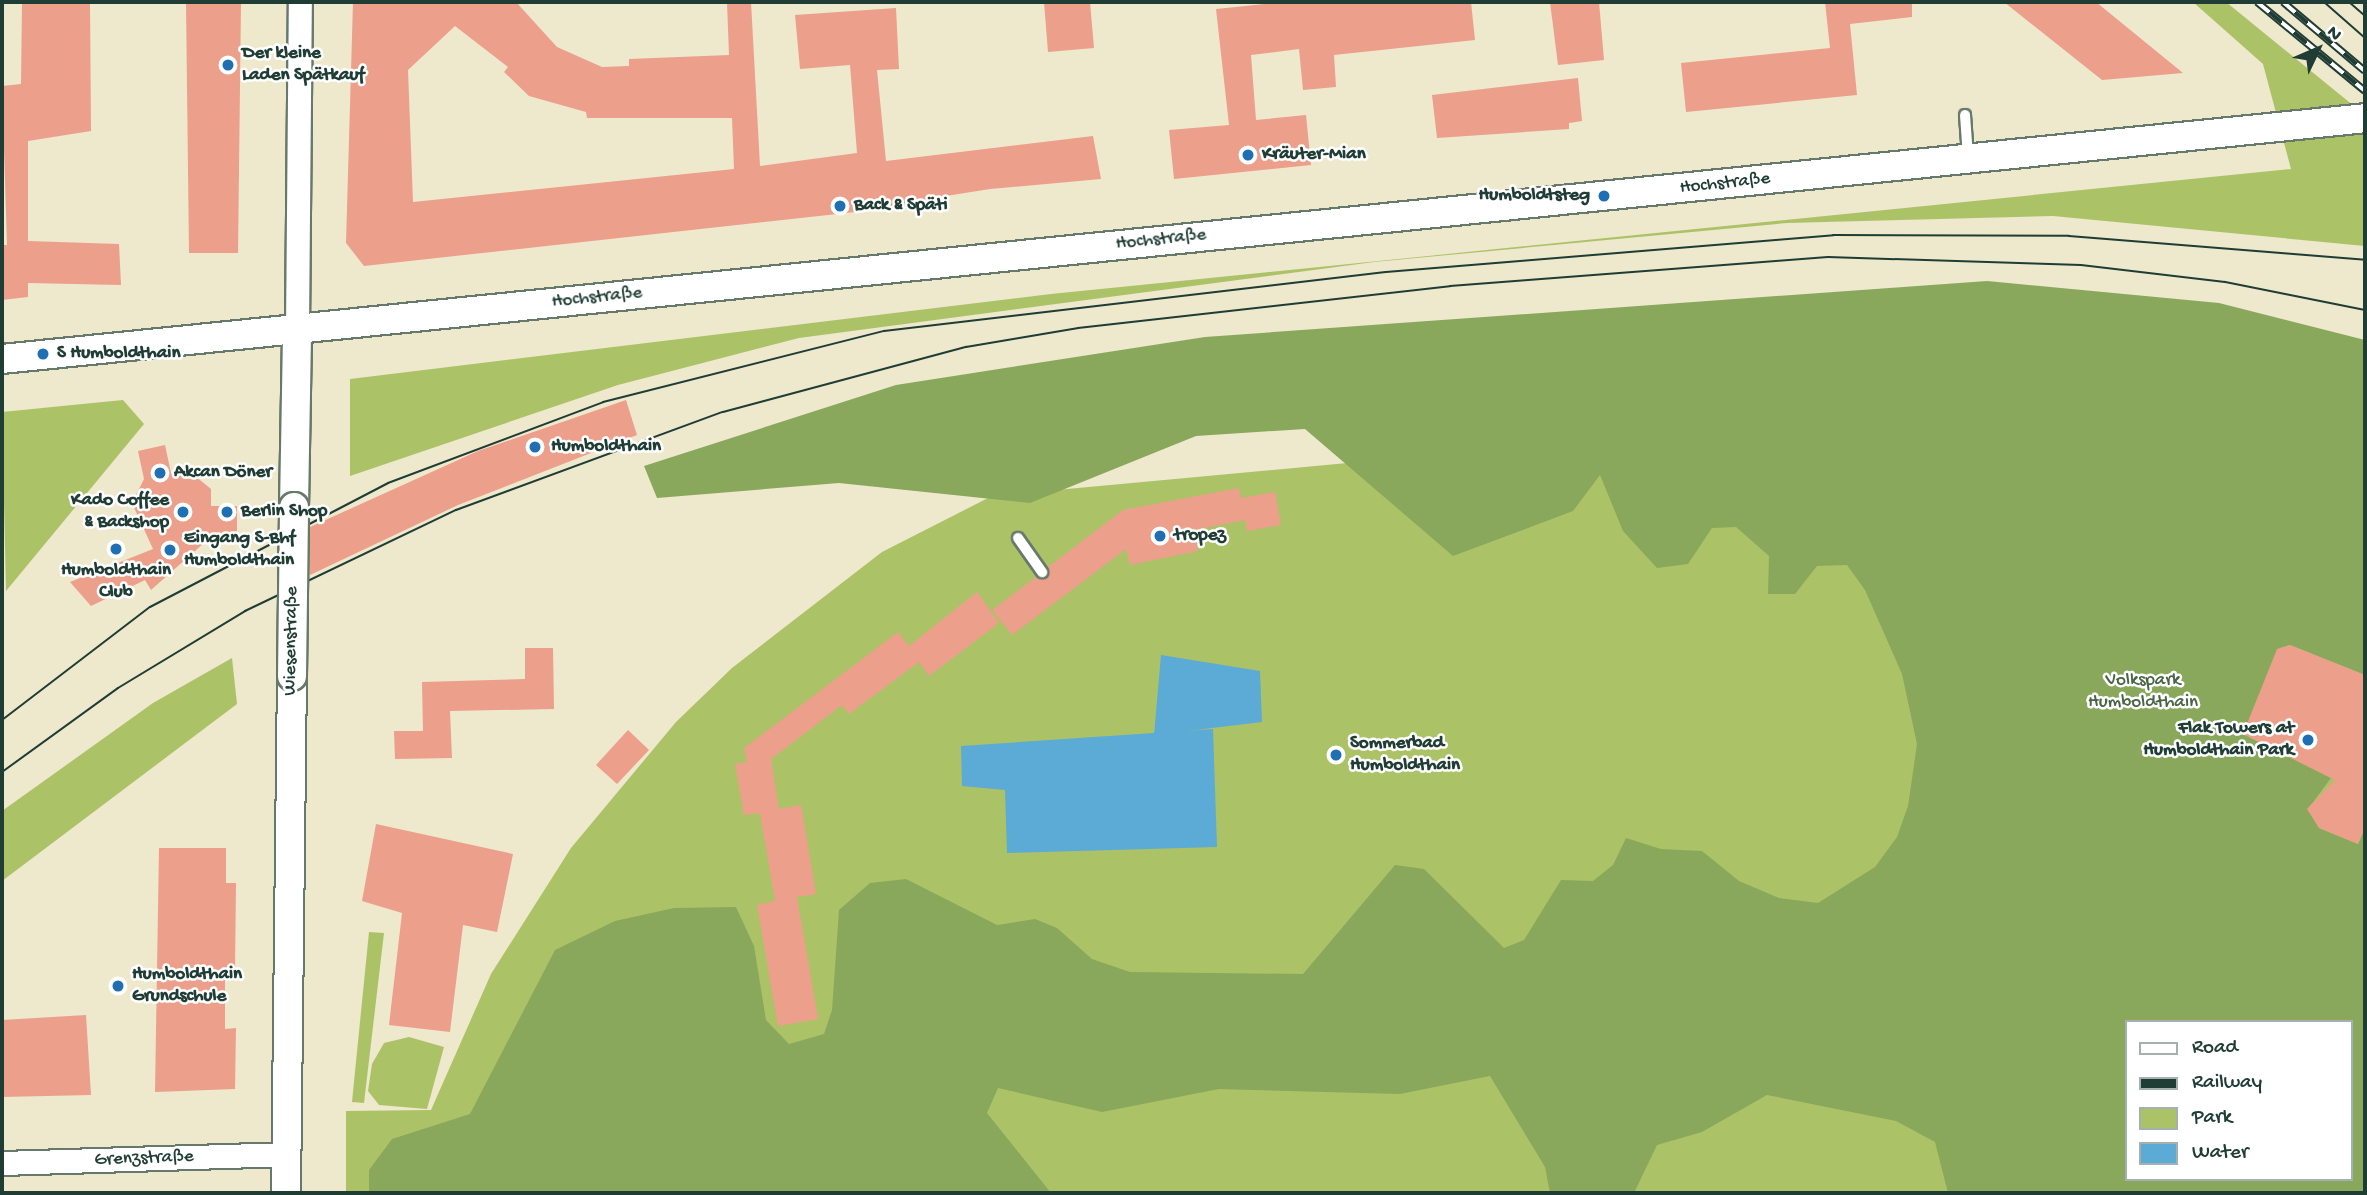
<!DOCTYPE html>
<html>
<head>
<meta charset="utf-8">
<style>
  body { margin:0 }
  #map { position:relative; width:2367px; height:1195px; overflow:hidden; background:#eee8cd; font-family:"Gochi Hand",sans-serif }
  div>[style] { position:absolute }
  .green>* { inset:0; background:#acc267 }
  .forest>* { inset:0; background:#89a85c }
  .water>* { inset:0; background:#5caad6 }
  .building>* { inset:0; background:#ec9f8b }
  .roads { filter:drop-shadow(2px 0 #67796a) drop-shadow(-2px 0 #67796a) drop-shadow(0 2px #67796a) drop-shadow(0 -2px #67796a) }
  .service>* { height:10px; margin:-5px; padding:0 5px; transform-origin:5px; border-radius:5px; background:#fff }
  .minor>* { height:23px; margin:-11.5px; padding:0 11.5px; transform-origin:11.5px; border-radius:11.5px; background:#fff }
  .tertiary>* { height:28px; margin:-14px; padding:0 14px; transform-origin:14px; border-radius:14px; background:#fff }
  .tram>* { height:2px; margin:-1px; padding:0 1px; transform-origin:1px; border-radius:1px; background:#1f3d34 }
  .rail>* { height:8px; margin-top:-4px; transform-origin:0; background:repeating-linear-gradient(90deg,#fff 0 16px,#1f3d34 0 32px); box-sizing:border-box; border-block:2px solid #1f3d34 }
  .bridges { filter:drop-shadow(2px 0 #67796a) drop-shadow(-2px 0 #67796a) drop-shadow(0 2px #67796a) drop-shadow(0 -2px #67796a) }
  .tertiary-bridge>* { height:28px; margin:-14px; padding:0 14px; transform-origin:14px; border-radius:14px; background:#fff }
  .dots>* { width:19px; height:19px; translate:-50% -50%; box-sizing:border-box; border:4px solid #fff; border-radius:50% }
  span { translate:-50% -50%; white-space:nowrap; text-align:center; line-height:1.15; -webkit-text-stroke:5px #fff; paint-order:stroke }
  .poi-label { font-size:19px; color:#1f3d34; font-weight:700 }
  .left { translate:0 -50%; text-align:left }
  .right { translate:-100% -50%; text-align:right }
  .street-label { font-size:19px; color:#1f3d34 }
  .park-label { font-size:19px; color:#496543 }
  .frame { position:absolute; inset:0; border:4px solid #1f3d34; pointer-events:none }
  .legend { position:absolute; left:2125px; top:1020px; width:228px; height:161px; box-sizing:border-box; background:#fff; border:2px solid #a5b1ae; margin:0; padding:9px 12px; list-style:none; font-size:21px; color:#1f3d34 }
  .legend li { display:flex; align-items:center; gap:14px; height:35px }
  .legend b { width:35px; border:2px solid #a5b1ae }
  .north { position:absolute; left:2283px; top:14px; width:70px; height:70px; -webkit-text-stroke:5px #fff; paint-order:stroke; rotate:46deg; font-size:19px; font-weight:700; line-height:28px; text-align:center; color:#1f3d34 }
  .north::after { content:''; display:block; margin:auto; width:24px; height:32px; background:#1f3d34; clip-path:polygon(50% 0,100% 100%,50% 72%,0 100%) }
</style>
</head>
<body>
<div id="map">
  <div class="green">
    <i style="clip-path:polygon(2193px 2px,2226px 2px,2365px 115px,2365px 246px,2053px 216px,1787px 223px,1374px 262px,799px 338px,618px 385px,350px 476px,350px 379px,1051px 294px,2291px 169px,2263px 64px)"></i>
    <i style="clip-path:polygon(123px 400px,144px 424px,6px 591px,2px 412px)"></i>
    <i style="clip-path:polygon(evenodd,1540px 445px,2365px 521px,2365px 1193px,346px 1193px,346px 1111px,431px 1110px,491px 974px,571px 848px,676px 722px,732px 668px,882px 552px,992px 496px,1540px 445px,2127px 1022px,2351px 1022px,2351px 1179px,2127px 1179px,2127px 1022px)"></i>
    <i style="clip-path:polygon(232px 658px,237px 704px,2px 881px,2px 811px,153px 703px)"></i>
    <i style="clip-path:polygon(369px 932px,384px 933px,364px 1103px,352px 1102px)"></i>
    <i style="clip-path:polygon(409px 1037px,444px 1047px,427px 1109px,379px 1105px,368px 1091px,372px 1064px,384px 1043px)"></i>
  </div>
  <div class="forest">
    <i style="clip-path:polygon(evenodd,1987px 281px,2219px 303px,2365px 340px,2365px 675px,2290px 645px,2278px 649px,2243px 734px,2331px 778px,2308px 809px,2319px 828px,2358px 844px,2365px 829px,2365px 1193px,1948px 1193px,1935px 1142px,1896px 1121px,1767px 1095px,1702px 1132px,1657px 1145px,1634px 1193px,1550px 1193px,1545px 1167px,1490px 1076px,1400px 1094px,1219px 1089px,1102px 1112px,998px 1088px,987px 1113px,1051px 1193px,369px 1193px,369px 1170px,392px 1139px,470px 1114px,555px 950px,615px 921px,674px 908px,736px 907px,754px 946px,766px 1020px,789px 1044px,824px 1034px,832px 1010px,839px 910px,870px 883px,906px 879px,997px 925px,1035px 919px,1057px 928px,1092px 959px,1130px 972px,1303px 974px,1395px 865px,1424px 869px,1504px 948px,1524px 940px,1561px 880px,1593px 881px,1613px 865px,1626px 838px,1661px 849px,1702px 851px,1739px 881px,1779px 898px,1818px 903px,1875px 867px,1897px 837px,1908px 806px,1917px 744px,1902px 674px,1865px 590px,1847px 565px,1817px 566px,1795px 594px,1768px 594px,1769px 556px,1736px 527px,1712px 528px,1688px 564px,1657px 568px,1623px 531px,1600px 475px,1573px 511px,1453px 556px,1305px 429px,1196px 436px,1030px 503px,839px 483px,657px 498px,644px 466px,896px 385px,1205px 337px,1987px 281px,2127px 1022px,2351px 1022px,2351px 1179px,2127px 1179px,2127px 1022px)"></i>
  </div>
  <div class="water">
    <i style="clip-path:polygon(1161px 655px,1260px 671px,1262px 722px,1154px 735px)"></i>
    <i style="clip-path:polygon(1213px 729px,1217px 847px,1007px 853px,1005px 790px,962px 786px,961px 746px)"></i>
  </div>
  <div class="building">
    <i style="clip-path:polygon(22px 2px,90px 2px,91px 131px,28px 141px,28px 241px,119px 244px,121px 285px,28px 283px,28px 297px,2px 300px,2px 245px,7px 245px,2px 86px,21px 84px)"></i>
    <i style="clip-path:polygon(186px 2px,241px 2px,238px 253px,189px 253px)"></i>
    <i style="clip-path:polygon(evenodd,353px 2px,516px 2px,557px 47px,602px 67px,629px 66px,629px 59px,729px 55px,727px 2px,751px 2px,760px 166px,857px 153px,850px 65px,800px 69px,795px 15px,896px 8px,899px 69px,877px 70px,886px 161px,1093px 136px,1101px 179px,990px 189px,927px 199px,928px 204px,364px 266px,346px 243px,353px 2px,455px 26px,508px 67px,504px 72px,529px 96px,586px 112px,587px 118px,732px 118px,734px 169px,413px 202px,408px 70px,455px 26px)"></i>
    <i style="clip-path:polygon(1044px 2px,1090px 2px,1094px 48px,1048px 52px)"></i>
    <i style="clip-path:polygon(1284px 2px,1471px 2px,1475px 40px,1334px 55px,1336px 87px,1303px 90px,1299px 49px,1251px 55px,1256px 120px,1306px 115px,1311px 165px,1174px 179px,1169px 130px,1229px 125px,1216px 9px)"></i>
    <i style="clip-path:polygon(1550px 2px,1599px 2px,1604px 60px,1558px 65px)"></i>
    <i style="clip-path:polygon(1825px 2px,1912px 2px,1912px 17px,1850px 24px,1857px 95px,1686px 112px,1681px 63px,1830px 48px)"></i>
    <i style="clip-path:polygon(2004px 2px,2096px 2px,2183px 73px,2102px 80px)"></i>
    <i style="clip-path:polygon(1578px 78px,1582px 121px,1569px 123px,1569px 129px,1437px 138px,1432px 95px)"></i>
    <i style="clip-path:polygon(626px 400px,637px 435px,458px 505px,310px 575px,310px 527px,478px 451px)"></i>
    <i style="clip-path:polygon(165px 445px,171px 473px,189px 471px,211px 489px,211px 506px,237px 506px,237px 535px,199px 535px,204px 543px,151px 590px,145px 580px,91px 606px,70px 582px,153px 549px,132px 503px,144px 479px,138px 451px)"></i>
    <i style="clip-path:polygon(1239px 488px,1241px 498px,1275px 492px,1281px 525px,1247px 531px,1245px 520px,1194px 530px,1198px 551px,1130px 565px,1126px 549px,1012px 635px,992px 610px,1036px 577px,1047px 578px,1048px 567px,1123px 510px)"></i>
    <i style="clip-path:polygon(977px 592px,999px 623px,929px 676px,919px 662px,849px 714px,842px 705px,771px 759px,779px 809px,801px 805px,816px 894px,797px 897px,818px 1019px,778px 1026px,757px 905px,775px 901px,760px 813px,744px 815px,735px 764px,747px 762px,744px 748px,898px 632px,909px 646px)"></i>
    <i style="clip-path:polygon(2290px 645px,2365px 675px,2365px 827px,2358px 844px,2319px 828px,2307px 809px,2335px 780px,2243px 734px,2277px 649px)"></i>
    <i style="clip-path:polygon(525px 648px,553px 648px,554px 709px,450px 711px,452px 758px,395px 759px,394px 731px,423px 731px,422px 682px,525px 679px)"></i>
    <i style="clip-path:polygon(628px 730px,649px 750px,617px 784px,596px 765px)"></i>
    <i style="clip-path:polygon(376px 824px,513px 854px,497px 932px,463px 925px,450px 1032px,389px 1025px,402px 913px,362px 901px)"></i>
    <i style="clip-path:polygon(159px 848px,226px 848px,226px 883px,236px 883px,235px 970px,225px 970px,225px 1029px,236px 1028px,235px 1089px,155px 1092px)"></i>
    <i style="clip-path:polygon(86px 1015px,91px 1095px,2px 1097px,2px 1020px)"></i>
  </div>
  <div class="roads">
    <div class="service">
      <i style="left:1965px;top:115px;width:42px;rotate:85.9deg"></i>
      <i style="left:1018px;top:538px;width:42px;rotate:54.8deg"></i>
    </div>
    <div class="minor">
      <i style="left:297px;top:328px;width:326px;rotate:-89.5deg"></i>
      <i style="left:2px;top:1163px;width:284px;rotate:-1.8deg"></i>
    </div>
    <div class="tertiary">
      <i style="left:2px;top:359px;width:2375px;rotate:-5.82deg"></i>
      <i style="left:294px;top:507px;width:179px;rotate:-89deg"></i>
      <i style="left:286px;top:1193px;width:517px;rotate:-89.34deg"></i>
    </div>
  </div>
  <div class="tram">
    <i style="left:2324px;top:2px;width:55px;rotate:41.3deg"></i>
    <i style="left:2349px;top:2px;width:21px;rotate:41deg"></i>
    <i style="left:2px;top:720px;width:186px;rotate:-37.4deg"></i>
    <i style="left:150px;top:607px;width:268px;rotate:-27.5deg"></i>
    <i style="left:388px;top:483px;width:230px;rotate:-20.6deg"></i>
    <i style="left:603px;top:402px;width:290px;rotate:-14.2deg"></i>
    <i style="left:884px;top:331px;width:505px;rotate:-6.7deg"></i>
    <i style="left:1386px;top:272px;width:449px;rotate:-4.7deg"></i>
    <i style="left:1833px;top:235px;width:236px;rotate:0.2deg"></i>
    <i style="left:2069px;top:236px;width:297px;rotate:4.6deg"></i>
    <i style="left:2px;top:772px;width:143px;rotate:-35.9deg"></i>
    <i style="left:118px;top:688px;width:149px;rotate:-31.2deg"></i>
    <i style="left:245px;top:611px;width:234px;rotate:-25.6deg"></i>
    <i style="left:456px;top:510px;width:284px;rotate:-20.2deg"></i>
    <i style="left:723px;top:412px;width:252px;rotate:-15deg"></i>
    <i style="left:966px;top:347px;width:114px;rotate:-9.6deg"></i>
    <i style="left:1078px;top:328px;width:374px;rotate:-6.4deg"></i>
    <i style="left:1450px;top:286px;width:379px;rotate:-4.4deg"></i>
    <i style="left:1828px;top:257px;width:253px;rotate:1.8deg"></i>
    <i style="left:2081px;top:265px;width:145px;rotate:6.7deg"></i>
    <i style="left:2225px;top:282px;width:143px;rotate:11.3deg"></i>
  </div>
  <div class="rail">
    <i style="left:2257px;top:2px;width:140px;rotate:39.5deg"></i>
    <i style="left:2283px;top:2px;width:107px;rotate:40.1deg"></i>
  </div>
  <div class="bridges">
    <div class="tertiary-bridge">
      <i style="left:292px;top:676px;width:169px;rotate:-89.3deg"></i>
    </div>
  </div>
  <div class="dots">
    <i style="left:228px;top:65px;background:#1f6fb2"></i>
    <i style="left:1248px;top:155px;background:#1f6fb2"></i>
    <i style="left:1604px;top:196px;background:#1f6fb2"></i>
    <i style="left:840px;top:206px;background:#1f6fb2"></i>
    <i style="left:43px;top:354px;background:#1f6fb2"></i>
    <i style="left:535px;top:447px;background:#1f6fb2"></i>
    <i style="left:160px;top:473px;background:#1f6fb2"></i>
    <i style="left:183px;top:512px;background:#1f6fb2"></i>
    <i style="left:227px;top:512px;background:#1f6fb2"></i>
    <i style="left:1160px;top:536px;background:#1f6fb2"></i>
    <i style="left:116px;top:549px;background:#1f6fb2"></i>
    <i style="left:170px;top:550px;background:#1f6fb2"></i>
    <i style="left:2308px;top:740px;background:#1f6fb2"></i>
    <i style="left:1336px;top:755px;background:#1f6fb2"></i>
    <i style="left:118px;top:986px;background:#1f6fb2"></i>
  </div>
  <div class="poi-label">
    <span class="left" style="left:242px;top:65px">Der kleine<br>Laden Spätkauf</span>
    <span class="left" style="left:1262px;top:155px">Kräuter-Mian</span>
    <span class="right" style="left:1590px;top:196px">Humboldtsteg</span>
    <span class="left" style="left:854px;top:206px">Back &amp; Späti</span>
    <span class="left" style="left:57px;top:354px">S Humboldthain</span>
    <span class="left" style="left:551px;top:447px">Humboldthain</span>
    <span class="left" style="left:174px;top:473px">Akcan Döner</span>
    <span class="right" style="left:169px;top:512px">Kado Coffee<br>&amp; Backshop</span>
    <span class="left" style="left:241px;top:512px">Berlin Shop</span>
    <span class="left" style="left:1174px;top:536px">tropez</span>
    <span class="left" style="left:184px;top:550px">Eingang S-Bhf<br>Humboldthain</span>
    <span style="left:116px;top:582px">Humboldthain<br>Club</span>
    <span class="right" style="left:2294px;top:740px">Flak Towers at<br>Humboldthain Park</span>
    <span class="left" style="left:1350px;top:755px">Sommerbad<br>Humboldthain</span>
    <span class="left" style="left:132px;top:986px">Humboldthain<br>Grundschule</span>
  </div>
  <div class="street-label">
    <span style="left:1725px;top:184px;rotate:-6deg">Hochstraße</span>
    <span style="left:1161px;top:240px;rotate:-6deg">Hochstraße</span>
    <span style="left:597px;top:298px;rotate:-6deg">Hochstraße</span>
    <span style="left:292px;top:641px;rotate:-89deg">Wiesenstraße</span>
    <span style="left:144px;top:1159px;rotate:-2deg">Grenzstraße</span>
  </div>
  <div class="park-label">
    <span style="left:2143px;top:692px">Volkspark<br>Humboldthain</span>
  </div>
  <div class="frame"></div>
  <ul class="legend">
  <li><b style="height:9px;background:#fff"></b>Road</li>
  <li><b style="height:9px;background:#1f3d34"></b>Railway</li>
  <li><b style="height:19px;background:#acc267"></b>Park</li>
  <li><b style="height:19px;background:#5caad6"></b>Water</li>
  </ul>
  <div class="north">N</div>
</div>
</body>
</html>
